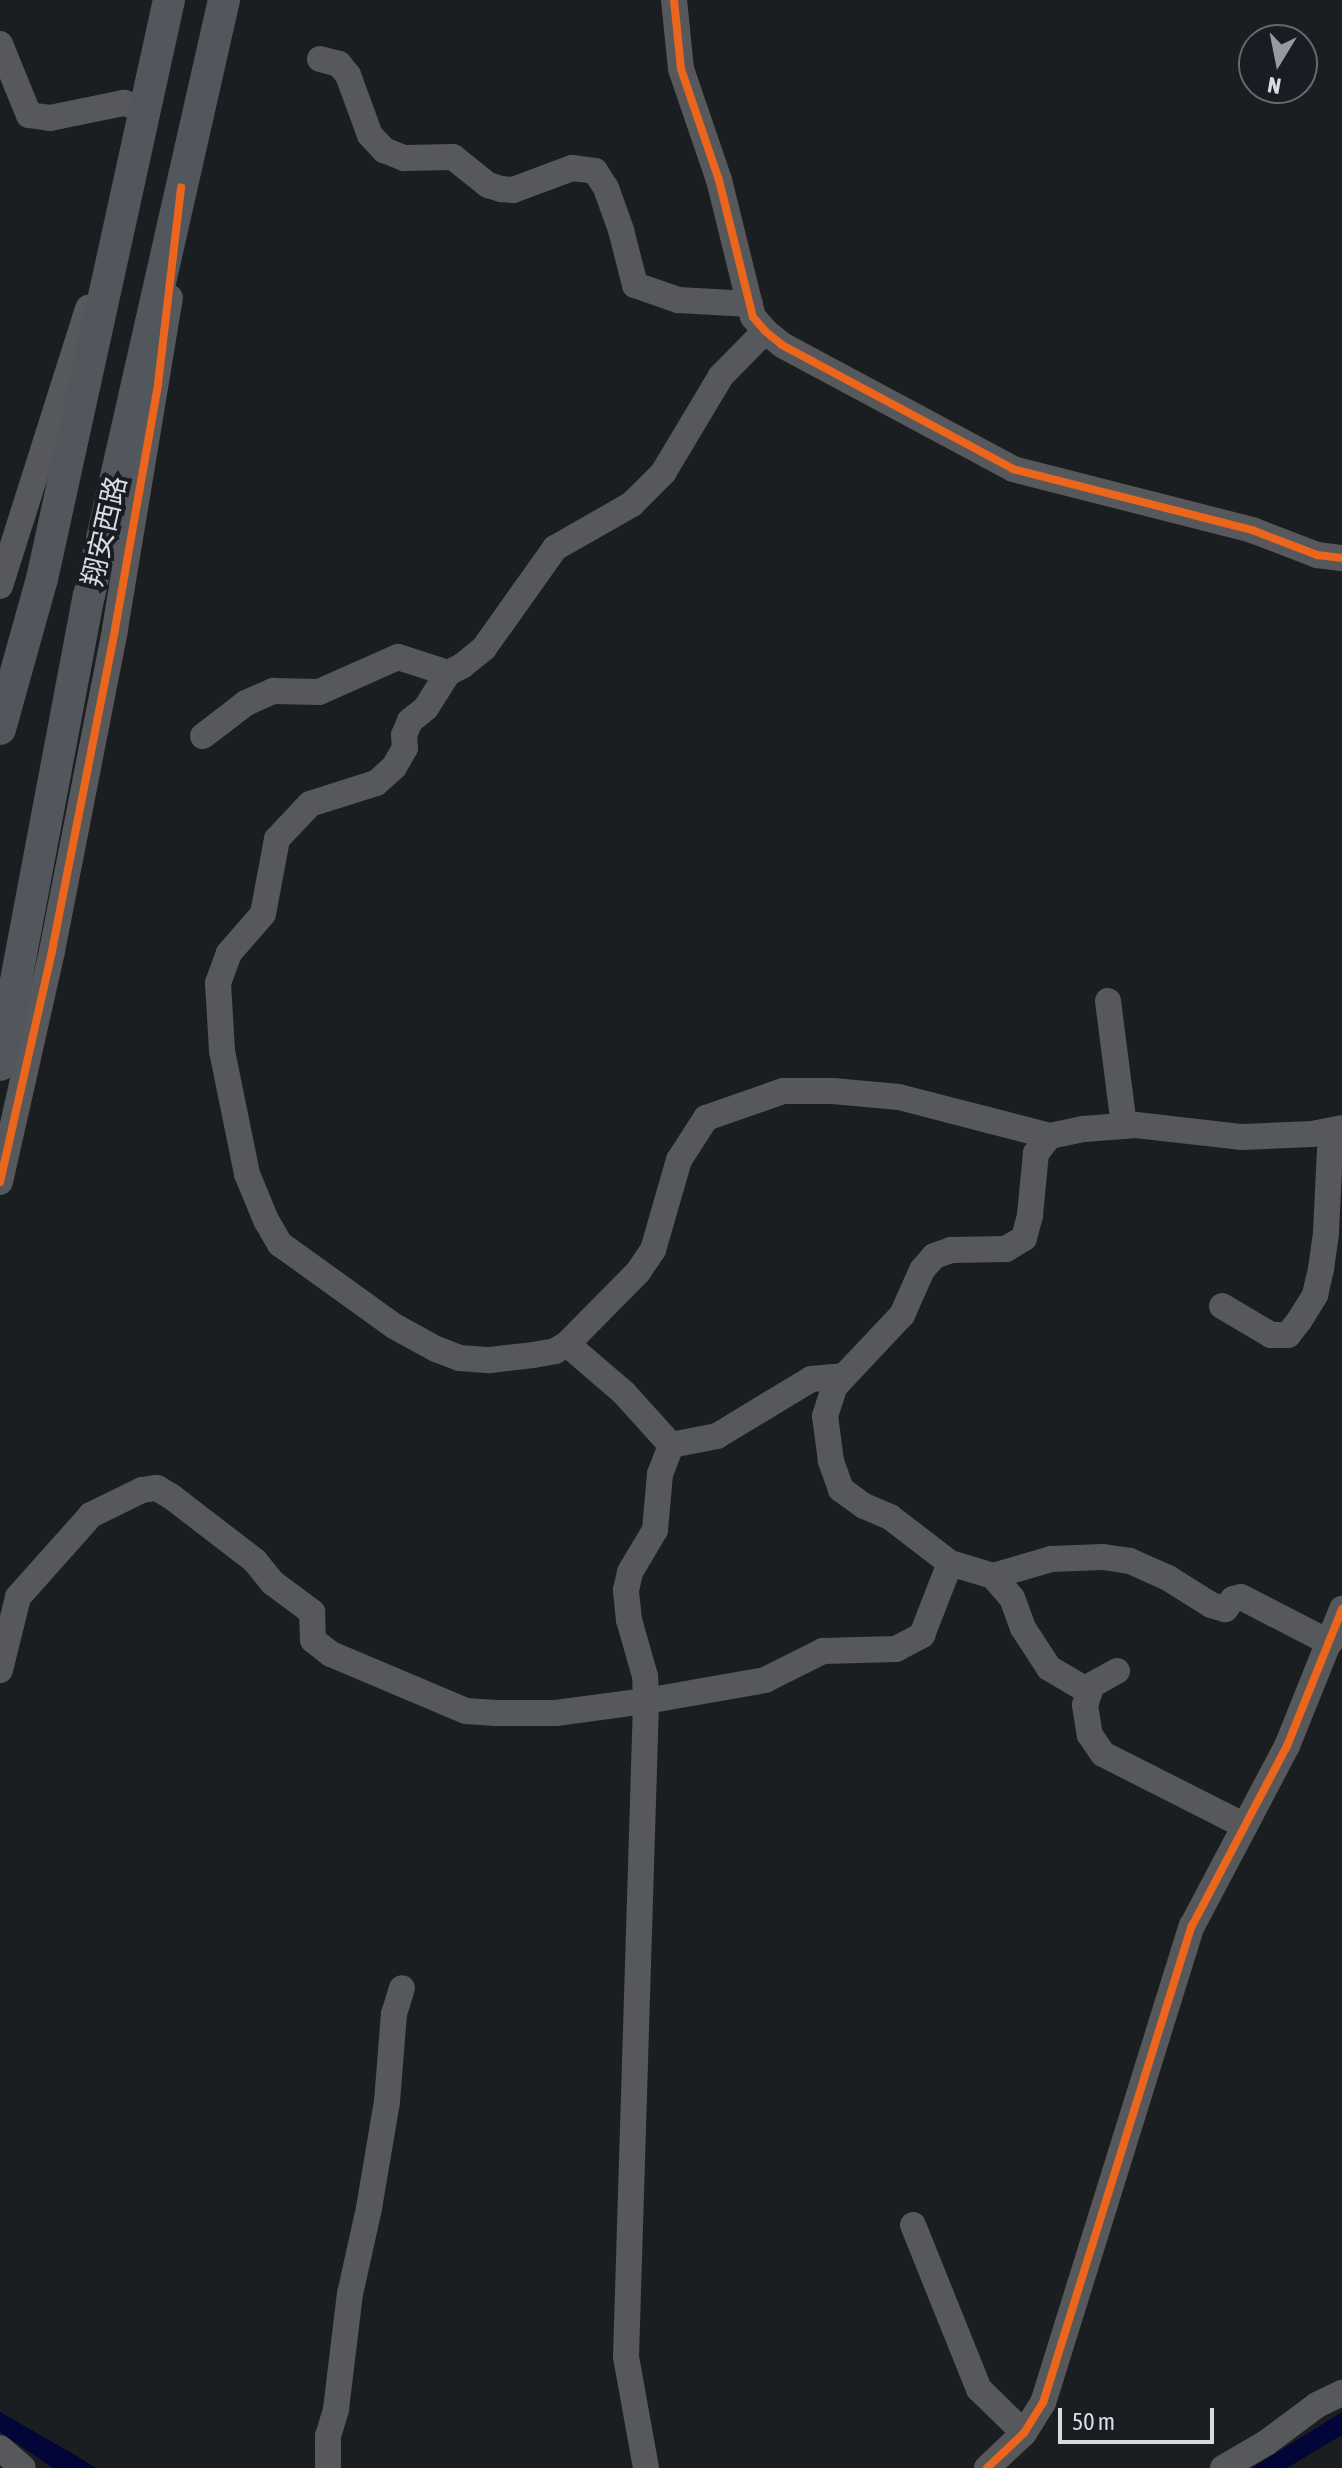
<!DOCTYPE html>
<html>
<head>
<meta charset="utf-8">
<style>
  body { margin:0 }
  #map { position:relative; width:1342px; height:2468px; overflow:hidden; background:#1b1e21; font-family:"Asap Condensed","Noto Sans SC",sans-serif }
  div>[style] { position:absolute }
  .water>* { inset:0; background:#020538 }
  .minor>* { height:26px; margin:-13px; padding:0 13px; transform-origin:13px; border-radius:13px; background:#56585b }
  .major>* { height:32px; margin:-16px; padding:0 16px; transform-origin:16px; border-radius:16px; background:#52575e }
  .cycleway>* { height:8px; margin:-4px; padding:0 4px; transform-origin:4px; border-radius:4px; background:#eb651d }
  span { translate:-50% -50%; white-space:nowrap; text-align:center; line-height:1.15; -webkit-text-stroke:8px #181d24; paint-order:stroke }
  .street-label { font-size:28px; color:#d8dbe0 }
  .north { position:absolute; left:1238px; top:24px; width:80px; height:80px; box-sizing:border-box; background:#181d24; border:2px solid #65696f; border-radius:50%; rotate:190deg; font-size:22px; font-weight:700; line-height:32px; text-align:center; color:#d8dbe0 }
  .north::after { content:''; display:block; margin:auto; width:28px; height:36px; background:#96999d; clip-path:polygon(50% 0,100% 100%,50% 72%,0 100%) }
  .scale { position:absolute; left:1058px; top:2408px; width:156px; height:36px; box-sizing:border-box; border:4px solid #d8dbe0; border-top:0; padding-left:10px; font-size:24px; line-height:28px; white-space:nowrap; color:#d8dbe0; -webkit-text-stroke:6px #181d24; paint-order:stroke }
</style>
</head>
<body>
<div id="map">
  <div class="water">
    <i style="clip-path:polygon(0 2412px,75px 2455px,96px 2468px,53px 2468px,0 2432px)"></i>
    <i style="clip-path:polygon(1342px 2412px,1342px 2435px,1287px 2468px,1252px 2468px)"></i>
  </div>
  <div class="minor">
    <i style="left:674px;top:0;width:69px;rotate:84.2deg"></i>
    <i style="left:681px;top:69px;width:117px;rotate:71.1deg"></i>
    <i style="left:719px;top:180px;width:141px;rotate:76.1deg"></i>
    <i style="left:753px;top:317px;width:18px;rotate:49deg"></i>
    <i style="left:765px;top:331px;width:22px;rotate:39deg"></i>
    <i style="left:782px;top:345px;width:262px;rotate:28.2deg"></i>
    <i style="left:1013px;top:469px;width:247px;rotate:14.3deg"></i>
    <i style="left:1252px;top:530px;width:70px;rotate:21deg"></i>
    <i style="left:1317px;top:555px;width:25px;rotate:7deg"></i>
    <i style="left:0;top:44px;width:77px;rotate:67.8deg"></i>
    <i style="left:29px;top:115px;width:21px;rotate:8deg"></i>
    <i style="left:50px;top:118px;width:76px;rotate:-11.5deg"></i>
    <i style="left:124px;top:103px;width:20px;rotate:18deg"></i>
    <i style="left:320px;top:59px;width:20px;rotate:15deg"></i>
    <i style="left:339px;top:64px;width:14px;rotate:51deg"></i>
    <i style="left:348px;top:75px;width:64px;rotate:69.9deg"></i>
    <i style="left:370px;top:135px;width:21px;rotate:47deg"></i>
    <i style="left:384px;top:150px;width:22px;rotate:22deg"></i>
    <i style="left:404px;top:158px;width:49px;rotate:-1.2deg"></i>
    <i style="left:453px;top:157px;width:45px;rotate:38.7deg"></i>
    <i style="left:488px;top:185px;width:14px;rotate:17deg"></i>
    <i style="left:501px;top:189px;width:12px;rotate:5deg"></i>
    <i style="left:513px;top:190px;width:63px;rotate:-20.4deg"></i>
    <i style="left:572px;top:168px;width:23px;rotate:7deg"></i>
    <i style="left:595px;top:171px;width:20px;rotate:57deg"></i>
    <i style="left:606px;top:188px;width:45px;rotate:70.3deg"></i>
    <i style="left:621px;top:230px;width:57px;rotate:75.7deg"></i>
    <i style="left:635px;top:285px;width:46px;rotate:19.2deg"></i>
    <i style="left:678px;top:300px;width:72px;rotate:3.2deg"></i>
    <i style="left:0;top:586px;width:292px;rotate:-72.4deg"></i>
    <i style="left:448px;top:673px;width:41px;rotate:122.2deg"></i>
    <i style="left:426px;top:708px;width:21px;rotate:141deg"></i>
    <i style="left:410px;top:721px;width:15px;rotate:113deg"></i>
    <i style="left:404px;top:735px;width:13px;rotate:86deg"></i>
    <i style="left:405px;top:748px;width:22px;rotate:120deg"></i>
    <i style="left:394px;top:767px;width:24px;rotate:138deg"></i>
    <i style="left:376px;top:783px;width:69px;rotate:162.3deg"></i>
    <i style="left:310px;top:804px;width:48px;rotate:133.3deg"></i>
    <i style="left:277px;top:839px;width:76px;rotate:100.6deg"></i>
    <i style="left:263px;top:914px;width:52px;rotate:131.1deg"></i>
    <i style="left:229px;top:953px;width:32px;rotate:110deg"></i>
    <i style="left:218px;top:983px;width:68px;rotate:86.6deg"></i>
    <i style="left:222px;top:1051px;width:126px;rotate:78.5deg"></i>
    <i style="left:247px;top:1174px;width:50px;rotate:67.6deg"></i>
    <i style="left:266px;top:1220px;width:28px;rotate:60deg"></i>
    <i style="left:280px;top:1244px;width:140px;rotate:35.7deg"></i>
    <i style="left:394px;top:1326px;width:48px;rotate:28.7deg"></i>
    <i style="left:436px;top:1349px;width:25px;rotate:21deg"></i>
    <i style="left:459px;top:1358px;width:31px;rotate:4deg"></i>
    <i style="left:490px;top:1360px;width:43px;rotate:-6.6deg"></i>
    <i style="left:533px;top:1355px;width:22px;rotate:-10deg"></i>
    <i style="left:555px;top:1351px;width:14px;rotate:-30deg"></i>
    <i style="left:567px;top:1344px;width:101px;rotate:-45.4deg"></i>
    <i style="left:638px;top:1272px;width:27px;rotate:-56deg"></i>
    <i style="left:653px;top:1250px;width:94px;rotate:-73.9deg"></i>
    <i style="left:679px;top:1160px;width:50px;rotate:-57.3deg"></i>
    <i style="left:706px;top:1118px;width:82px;rotate:-19.3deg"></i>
    <i style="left:783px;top:1091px;width:50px"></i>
    <i style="left:833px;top:1091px;width:66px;rotate:5.2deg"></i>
    <i style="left:899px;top:1097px;width:156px;rotate:14.5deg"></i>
    <i style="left:203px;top:736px;width:54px;rotate:-37.5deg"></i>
    <i style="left:246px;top:703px;width:30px;rotate:-24deg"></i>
    <i style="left:273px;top:691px;width:46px;rotate:1.2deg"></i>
    <i style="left:319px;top:692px;width:86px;rotate:-23.9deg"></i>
    <i style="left:398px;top:657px;width:52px;rotate:17.7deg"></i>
    <i style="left:448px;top:673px;width:16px;rotate:-27deg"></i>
    <i style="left:462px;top:666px;width:28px;rotate:-39deg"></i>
    <i style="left:484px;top:648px;width:123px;rotate:-54.6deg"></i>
    <i style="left:555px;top:548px;width:89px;rotate:-29.7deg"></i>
    <i style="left:632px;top:504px;width:44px;rotate:-45deg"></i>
    <i style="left:663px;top:473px;width:113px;rotate:-59.1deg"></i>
    <i style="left:721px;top:376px;width:63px;rotate:-45.6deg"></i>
    <i style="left:1108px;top:1001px;width:126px;rotate:82.7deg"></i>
    <i style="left:0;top:1182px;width:237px;rotate:-77.3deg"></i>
    <i style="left:52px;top:951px;width:328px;rotate:-78.9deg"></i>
    <i style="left:115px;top:629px;width:336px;rotate:-80.6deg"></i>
    <i style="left:1222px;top:1306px;width:57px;rotate:30.6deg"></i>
    <i style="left:1271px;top:1335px;width:17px"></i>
    <i style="left:1288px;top:1335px;width:18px;rotate:-52deg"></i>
    <i style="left:1299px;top:1321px;width:31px;rotate:-58deg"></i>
    <i style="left:1315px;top:1295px;width:27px;rotate:-77deg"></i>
    <i style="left:1321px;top:1269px;width:37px;rotate:-82deg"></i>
    <i style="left:1326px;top:1232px;width:101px;rotate:-87.2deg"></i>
    <i style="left:567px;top:1344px;width:75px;rotate:40.7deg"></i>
    <i style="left:624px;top:1393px;width:70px;rotate:47.9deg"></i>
    <i style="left:993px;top:1576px;width:60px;rotate:-16.3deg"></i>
    <i style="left:1051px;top:1559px;width:52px;rotate:-2.2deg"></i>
    <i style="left:1103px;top:1557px;width:27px;rotate:8deg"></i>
    <i style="left:1130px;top:1561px;width:42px;rotate:24.1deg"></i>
    <i style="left:1168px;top:1578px;width:51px;rotate:32.1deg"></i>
    <i style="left:1211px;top:1605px;width:15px;rotate:16deg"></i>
    <i style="left:1225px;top:1609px;width:13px;rotate:-51deg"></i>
    <i style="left:1233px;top:1599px;width:8px;rotate:-14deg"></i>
    <i style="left:1241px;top:1597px;width:100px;rotate:27.3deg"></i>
    <i style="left:0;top:1670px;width:75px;rotate:-76.1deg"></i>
    <i style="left:18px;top:1597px;width:110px;rotate:-48.3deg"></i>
    <i style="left:91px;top:1515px;width:57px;rotate:-26.1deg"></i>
    <i style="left:142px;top:1490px;width:15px;rotate:-8deg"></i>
    <i style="left:157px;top:1488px;width:17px;rotate:31deg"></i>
    <i style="left:172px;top:1497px;width:105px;rotate:37.6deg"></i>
    <i style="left:255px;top:1561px;width:28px;rotate:51deg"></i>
    <i style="left:273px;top:1583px;width:49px;rotate:36.6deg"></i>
    <i style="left:312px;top:1612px;width:28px;rotate:88deg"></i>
    <i style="left:313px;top:1640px;width:23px;rotate:38deg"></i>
    <i style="left:331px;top:1654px;width:147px;rotate:22.9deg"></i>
    <i style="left:466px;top:1711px;width:30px;rotate:4deg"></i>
    <i style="left:496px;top:1713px;width:60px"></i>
    <i style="left:556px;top:1713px;width:91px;rotate:-7.6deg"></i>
    <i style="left:646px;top:1701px;width:121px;rotate:-10deg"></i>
    <i style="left:765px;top:1680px;width:65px;rotate:-26.6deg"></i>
    <i style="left:823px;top:1651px;width:73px;rotate:-1.6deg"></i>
    <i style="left:896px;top:1649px;width:30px;rotate:-28deg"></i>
    <i style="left:922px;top:1635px;width:77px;rotate:-68.7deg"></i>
    <i style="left:1117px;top:1671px;width:29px;rotate:151deg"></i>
    <i style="left:1092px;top:1685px;width:21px;rotate:109deg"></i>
    <i style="left:1085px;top:1705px;width:30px;rotate:81deg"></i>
    <i style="left:1090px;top:1735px;width:23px;rotate:56deg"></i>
    <i style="left:1103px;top:1754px;width:159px;rotate:26.9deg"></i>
    <i style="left:1088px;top:1691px;width:45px;rotate:-149.5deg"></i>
    <i style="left:1049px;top:1668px;width:48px;rotate:-123deg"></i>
    <i style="left:1023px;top:1628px;width:32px;rotate:-110deg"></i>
    <i style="left:1012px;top:1598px;width:29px;rotate:-131deg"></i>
    <i style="left:993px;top:1576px;width:45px;rotate:-163.2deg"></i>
    <i style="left:950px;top:1563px;width:76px;rotate:-142.5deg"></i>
    <i style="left:890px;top:1517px;width:28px;rotate:-157deg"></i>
    <i style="left:864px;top:1506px;width:29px;rotate:-144deg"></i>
    <i style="left:841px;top:1489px;width:30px;rotate:-110deg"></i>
    <i style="left:831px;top:1461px;width:45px;rotate:-97.6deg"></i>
    <i style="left:825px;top:1416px;width:32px;rotate:-72deg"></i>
    <i style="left:835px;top:1386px;width:98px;rotate:-46.7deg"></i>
    <i style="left:902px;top:1315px;width:49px;rotate:-66deg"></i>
    <i style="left:922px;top:1270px;width:18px;rotate:-49deg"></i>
    <i style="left:934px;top:1256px;width:18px;rotate:-19deg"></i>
    <i style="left:951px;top:1250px;width:55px;rotate:-1deg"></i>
    <i style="left:1006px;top:1249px;width:21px;rotate:-31deg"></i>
    <i style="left:1024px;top:1238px;width:24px;rotate:-75deg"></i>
    <i style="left:1030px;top:1215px;width:62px;rotate:-84.5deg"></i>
    <i style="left:1036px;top:1153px;width:22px;rotate:-51deg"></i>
    <i style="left:1050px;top:1136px;width:35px;rotate:-12deg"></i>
    <i style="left:1084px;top:1129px;width:52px;rotate:-4.4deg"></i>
    <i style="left:1136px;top:1125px;width:107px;rotate:6.5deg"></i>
    <i style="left:1242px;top:1137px;width:70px;rotate:-2.5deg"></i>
    <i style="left:1312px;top:1134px;width:31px;rotate:-11deg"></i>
    <i style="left:913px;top:2225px;width:177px;rotate:68.1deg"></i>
    <i style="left:979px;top:2389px;width:63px;rotate:44.4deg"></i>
    <i style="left:0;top:2448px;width:30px;rotate:41deg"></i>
    <i style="left:328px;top:2468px;width:32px;rotate:-90deg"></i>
    <i style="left:328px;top:2436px;width:28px;rotate:-73deg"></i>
    <i style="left:336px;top:2409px;width:116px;rotate:-83.1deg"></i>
    <i style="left:350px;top:2294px;width:88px;rotate:-77.5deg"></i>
    <i style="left:369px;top:2208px;width:108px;rotate:-80.4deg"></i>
    <i style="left:387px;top:2102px;width:88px;rotate:-85.5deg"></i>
    <i style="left:394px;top:2014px;width:27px;rotate:-73deg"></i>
    <i style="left:646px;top:2468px;width:113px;rotate:-100.2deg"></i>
    <i style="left:626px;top:2357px;width:656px;rotate:-88.25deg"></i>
    <i style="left:646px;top:1701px;width:25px;rotate:-92deg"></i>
    <i style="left:645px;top:1676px;width:58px;rotate:-105.9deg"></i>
    <i style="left:629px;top:1620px;width:30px;rotate:-96deg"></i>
    <i style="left:626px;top:1590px;width:18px;rotate:-77deg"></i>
    <i style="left:630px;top:1572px;width:49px;rotate:-59.2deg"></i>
    <i style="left:655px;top:1530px;width:56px;rotate:-84.9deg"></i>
    <i style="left:660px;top:1474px;width:31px;rotate:-69deg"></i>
    <i style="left:671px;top:1445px;width:47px;rotate:-11.1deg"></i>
    <i style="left:717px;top:1436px;width:110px;rotate:-31.2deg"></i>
    <i style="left:811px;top:1379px;width:32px;rotate:-5deg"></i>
    <i style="left:987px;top:2468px;width:51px;rotate:-43.4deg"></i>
    <i style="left:1024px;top:2433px;width:36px;rotate:-58deg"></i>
    <i style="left:1043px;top:2403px;width:500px;rotate:-72.7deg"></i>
    <i style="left:1192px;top:1926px;width:204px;rotate:-62.2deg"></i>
    <i style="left:1287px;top:1746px;width:148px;rotate:-68.1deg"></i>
    <i style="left:1223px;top:2468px;width:50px;rotate:-30.2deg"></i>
    <i style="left:1266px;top:2443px;width:64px;rotate:-36.7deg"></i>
    <i style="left:1317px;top:2405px;width:28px;rotate:-26deg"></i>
  </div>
  <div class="major">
    <i style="left:0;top:729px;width:156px;rotate:-74.4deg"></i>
    <i style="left:42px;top:579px;width:593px;rotate:-77.63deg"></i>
    <i style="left:0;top:1065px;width:477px;rotate:-79.3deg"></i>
    <i style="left:89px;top:596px;width:611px;rotate:-77.24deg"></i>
  </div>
  <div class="cycleway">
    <i style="left:674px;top:0;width:69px;rotate:84.2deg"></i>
    <i style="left:681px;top:69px;width:117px;rotate:71.1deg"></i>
    <i style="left:719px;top:180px;width:141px;rotate:76.1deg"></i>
    <i style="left:753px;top:317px;width:18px;rotate:49deg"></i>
    <i style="left:765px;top:331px;width:22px;rotate:39deg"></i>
    <i style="left:782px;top:345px;width:262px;rotate:28.2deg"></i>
    <i style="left:1013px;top:469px;width:247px;rotate:14.3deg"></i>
    <i style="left:1252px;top:530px;width:70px;rotate:21deg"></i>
    <i style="left:1317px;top:555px;width:25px;rotate:7deg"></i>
    <i style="left:0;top:1182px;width:237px;rotate:-77.3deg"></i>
    <i style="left:52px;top:951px;width:328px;rotate:-78.9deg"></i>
    <i style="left:115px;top:629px;width:249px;rotate:-80deg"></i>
    <i style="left:158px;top:384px;width:198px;rotate:-83.3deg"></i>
    <i style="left:987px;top:2468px;width:51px;rotate:-43.4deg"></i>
    <i style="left:1024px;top:2433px;width:36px;rotate:-58deg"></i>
    <i style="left:1043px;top:2403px;width:500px;rotate:-72.7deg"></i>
    <i style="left:1192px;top:1926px;width:204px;rotate:-62.2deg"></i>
    <i style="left:1287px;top:1746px;width:148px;rotate:-68.1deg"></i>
  </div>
  <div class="street-label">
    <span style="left:104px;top:531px;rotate:-77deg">翔安西路</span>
  </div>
  <div class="north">N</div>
  <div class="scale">50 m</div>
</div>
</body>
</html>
